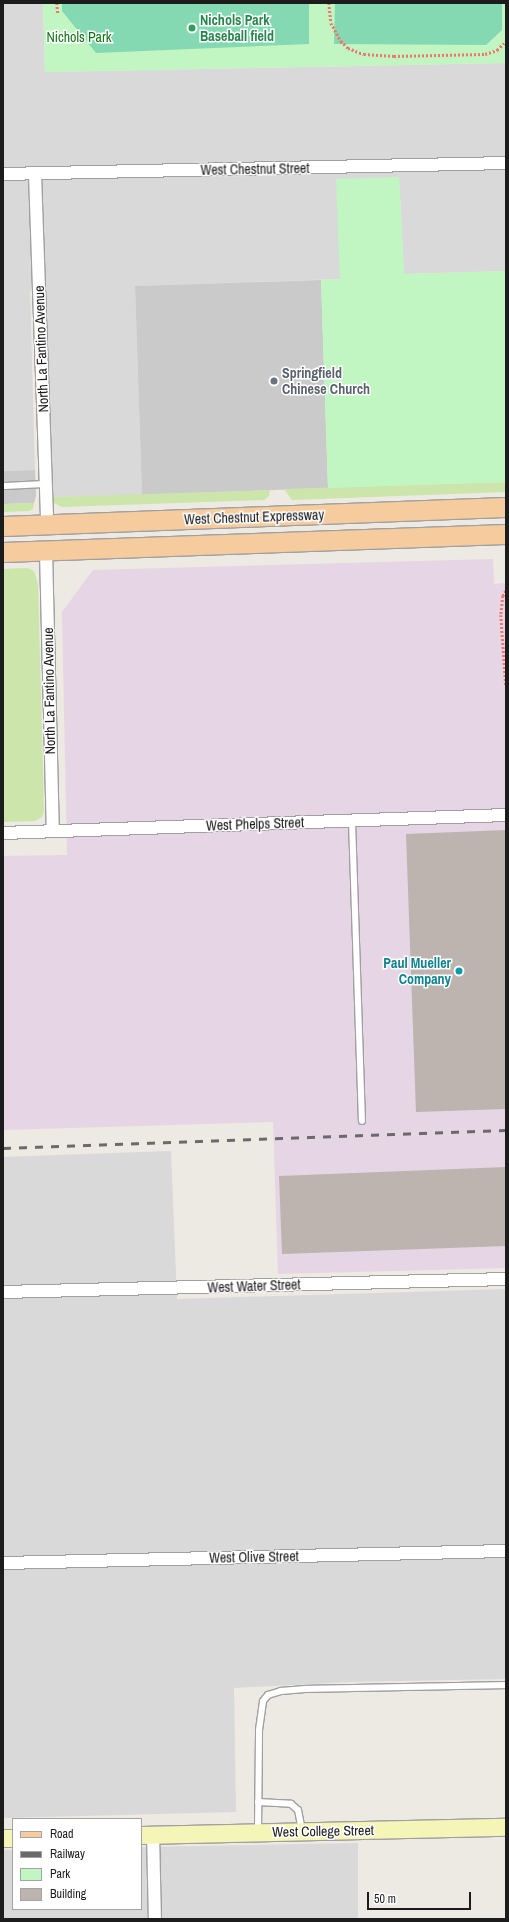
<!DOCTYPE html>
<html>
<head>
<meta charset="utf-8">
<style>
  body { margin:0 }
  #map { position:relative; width:509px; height:1922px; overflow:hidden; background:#ede9e3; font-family:"Archivo Narrow",sans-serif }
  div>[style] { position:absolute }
  .residential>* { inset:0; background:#dad9d9 }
  .industrial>* { inset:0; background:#e6d5e4 }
  .religious>* { inset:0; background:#cacaca }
  .grass>* { inset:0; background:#cbe5ab }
  .park>* { inset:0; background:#c1f6c2 }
  .pitch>* { inset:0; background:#84d9b2 }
  .building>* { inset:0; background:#bdb4af }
  .path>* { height:2.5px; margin-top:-1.25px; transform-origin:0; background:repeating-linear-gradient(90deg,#f2746f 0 2px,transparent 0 4px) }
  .roads { filter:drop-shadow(1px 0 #a0a0a0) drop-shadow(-1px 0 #a0a0a0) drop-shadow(0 1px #a0a0a0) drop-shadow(0 -1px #a0a0a0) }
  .lane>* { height:6px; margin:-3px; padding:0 3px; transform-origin:3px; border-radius:3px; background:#fff }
  .street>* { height:12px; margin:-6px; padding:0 6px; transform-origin:6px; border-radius:6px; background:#fff }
  .secondary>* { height:17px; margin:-8.5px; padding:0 8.5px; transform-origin:8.5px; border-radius:8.5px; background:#f6f5b8 }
  .primary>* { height:19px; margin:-9.5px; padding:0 9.5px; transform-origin:9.5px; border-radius:9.5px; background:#f6cb9e }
  .rail>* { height:3px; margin-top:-1.5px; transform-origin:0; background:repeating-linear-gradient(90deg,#6a6a6a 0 8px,transparent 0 16px) }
  .dots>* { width:11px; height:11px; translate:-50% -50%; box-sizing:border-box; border:2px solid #fff; border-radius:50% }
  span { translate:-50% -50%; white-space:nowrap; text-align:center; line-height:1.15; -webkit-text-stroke:3px #fff; paint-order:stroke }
  .leisure-label { font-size:14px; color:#27864d; font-weight:700 }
  .left { translate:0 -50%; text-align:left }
  .park-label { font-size:14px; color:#117413 }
  .street-label { font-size:14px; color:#1c1c1c }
  .worship-label { font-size:14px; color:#5b616d; font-weight:700 }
  .culture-label { font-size:14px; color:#0d838f; font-weight:700 }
  .right { translate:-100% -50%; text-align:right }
  .frame { position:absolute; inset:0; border:4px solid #1c1c1c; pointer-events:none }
  .legend { position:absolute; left:12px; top:1818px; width:130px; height:92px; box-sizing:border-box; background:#fff; border:1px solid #a4a4a4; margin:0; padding:5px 7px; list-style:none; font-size:12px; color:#1c1c1c }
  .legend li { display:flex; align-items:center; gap:8px; height:20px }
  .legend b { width:20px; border:1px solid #a4a4a4 }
  .scale { position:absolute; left:367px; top:1892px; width:104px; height:18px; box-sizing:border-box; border:2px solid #1c1c1c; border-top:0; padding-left:5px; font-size:12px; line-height:14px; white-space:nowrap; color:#1c1c1c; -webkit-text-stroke:3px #fff; paint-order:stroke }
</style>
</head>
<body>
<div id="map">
  <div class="residential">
    <i style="clip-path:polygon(3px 3px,43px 3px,45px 72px,506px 63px,506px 271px,404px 274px,399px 177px,340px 279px,135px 286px,142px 495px,52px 497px,45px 289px,30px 291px,35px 470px,3px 471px)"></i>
    <i style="clip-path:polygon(171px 1151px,177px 1299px,506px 1289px,506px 1679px,350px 1682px,234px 1688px,236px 1812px,3px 1818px,3px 1157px)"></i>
    <i style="clip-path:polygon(358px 1843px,358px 1919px,3px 1919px,3px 1850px,13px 1850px,13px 1909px,141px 1909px,141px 1847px)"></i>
  </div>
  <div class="industrial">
    <i style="clip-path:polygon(493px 559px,494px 584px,506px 583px,506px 1268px,278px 1274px,273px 1122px,3px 1130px,3px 856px,67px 855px,62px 612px,93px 570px)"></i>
  </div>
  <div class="religious">
    <i style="clip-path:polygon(321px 280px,328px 488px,142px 495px,135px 286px)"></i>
    <i style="clip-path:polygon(35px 470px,36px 496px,34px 503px,3px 504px,3px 471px)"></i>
  </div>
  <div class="grass">
    <i style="clip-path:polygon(506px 482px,506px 492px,292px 500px,284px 489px)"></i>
    <i style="clip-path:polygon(270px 490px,269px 496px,264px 500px,62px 507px,54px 503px,52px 497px)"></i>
    <i style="clip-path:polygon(34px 503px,33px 509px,29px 511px,3px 512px,3px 504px)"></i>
    <i style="clip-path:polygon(27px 568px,34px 571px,38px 584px,44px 811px,42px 817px,35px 821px,3px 822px,3px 569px)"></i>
  </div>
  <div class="park">
    <i style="clip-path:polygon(43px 3px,506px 3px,506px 63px,45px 72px)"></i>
    <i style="clip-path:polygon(399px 177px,404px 274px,506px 271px,506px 482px,328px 488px,321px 280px,340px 279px,336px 179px)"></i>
  </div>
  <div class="pitch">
    <i style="clip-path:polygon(62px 3px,309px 3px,309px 44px,96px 53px,62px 11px)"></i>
    <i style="clip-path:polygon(335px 3px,502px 3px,502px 30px,486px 45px,334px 44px)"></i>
  </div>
  <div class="building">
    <i style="clip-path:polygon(506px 830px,506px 1109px,416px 1112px,406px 834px)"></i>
    <i style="clip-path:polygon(506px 1167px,506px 1246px,282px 1254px,279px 1176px)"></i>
  </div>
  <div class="path">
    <i style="left:57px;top:3px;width:11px;rotate:85deg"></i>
    <i style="left:329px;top:3px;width:20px;rotate:84deg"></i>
    <i style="left:331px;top:23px;width:21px;rotate:61deg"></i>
    <i style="left:341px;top:41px;width:10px;rotate:45deg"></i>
    <i style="left:348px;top:48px;width:17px;rotate:21deg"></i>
    <i style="left:364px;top:54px;width:30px;rotate:4deg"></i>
    <i style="left:394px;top:56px;width:91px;rotate:-1.3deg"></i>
    <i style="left:485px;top:54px;width:13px;rotate:-18deg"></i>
    <i style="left:497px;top:50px;width:13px;rotate:-45deg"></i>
    <i style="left:506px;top:591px;width:6px;rotate:121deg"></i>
    <i style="left:503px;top:596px;width:19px;rotate:96deg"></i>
    <i style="left:501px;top:615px;width:71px;rotate:86deg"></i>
  </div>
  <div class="roads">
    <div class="lane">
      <i style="left:3px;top:486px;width:43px;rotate:-2.7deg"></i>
      <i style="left:352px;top:821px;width:300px;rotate:88.1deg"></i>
      <i style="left:258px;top:1802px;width:33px;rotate:3deg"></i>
      <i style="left:291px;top:1804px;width:9px;rotate:41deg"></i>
      <i style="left:298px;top:1810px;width:20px;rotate:79deg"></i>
      <i style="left:258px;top:1831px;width:101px;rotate:-89.4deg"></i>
      <i style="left:259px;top:1730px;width:29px;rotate:-82deg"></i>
      <i style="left:263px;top:1701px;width:8px;rotate:-50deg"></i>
      <i style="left:268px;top:1695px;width:14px;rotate:-17deg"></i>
      <i style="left:281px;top:1691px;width:24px;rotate:-5deg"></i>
      <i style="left:305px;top:1689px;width:201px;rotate:-1.1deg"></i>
    </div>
    <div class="street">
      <i style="left:3px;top:174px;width:503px;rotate:-1.25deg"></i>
      <i style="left:35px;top:174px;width:350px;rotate:88deg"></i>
      <i style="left:46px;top:551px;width:280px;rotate:88.6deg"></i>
      <i style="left:3px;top:833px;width:503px;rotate:-2.05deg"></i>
      <i style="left:3px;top:1292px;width:503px;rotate:-1.48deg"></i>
      <i style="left:3px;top:1563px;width:503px;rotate:-1.37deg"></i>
      <i style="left:153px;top:1834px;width:85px;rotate:88.7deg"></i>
    </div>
    <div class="secondary">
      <i style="left:141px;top:1835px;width:365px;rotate:-1.3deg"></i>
      <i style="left:3px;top:1838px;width:10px"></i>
    </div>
    <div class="primary">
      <i style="left:3px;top:526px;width:503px;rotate:-2.16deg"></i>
      <i style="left:3px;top:552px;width:503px;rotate:-2.05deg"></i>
    </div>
  </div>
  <div class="rail">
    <i style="left:3px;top:1148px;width:503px;rotate:-2.05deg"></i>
  </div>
  <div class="dots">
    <i style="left:192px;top:28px;background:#2e9e5b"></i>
    <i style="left:274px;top:381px;background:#6b7280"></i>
    <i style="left:459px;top:971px;background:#0f9aa8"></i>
  </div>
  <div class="leisure-label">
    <span class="left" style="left:200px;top:28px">Nichols Park<br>Baseball field</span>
  </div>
  <div class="park-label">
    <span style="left:79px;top:37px">Nichols Park</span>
  </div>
  <div class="street-label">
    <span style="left:255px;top:169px;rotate:-1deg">West Chestnut Street</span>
    <span style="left:41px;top:349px;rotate:-92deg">North La Fantino Avenue</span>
    <span style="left:254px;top:517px;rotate:-2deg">West Chestnut Expressway</span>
    <span style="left:49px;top:691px;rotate:-91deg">North La Fantino Avenue</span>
    <span style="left:255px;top:824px;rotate:-2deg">West Phelps Street</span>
    <span style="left:254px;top:1286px;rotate:-2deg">West Water Street</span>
    <span style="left:254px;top:1557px;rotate:-1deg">West Olive Street</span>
    <span style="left:323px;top:1831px;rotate:-1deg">West College Street</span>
  </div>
  <div class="worship-label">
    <span class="left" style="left:282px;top:381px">Springfield<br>Chinese Church</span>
  </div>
  <div class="culture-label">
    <span class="right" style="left:451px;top:971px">Paul Mueller<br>Company</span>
  </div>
  <div class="frame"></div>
  <ul class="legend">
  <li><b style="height:5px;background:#f6cb9e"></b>Road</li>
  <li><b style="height:5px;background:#6a6a6a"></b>Railway</li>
  <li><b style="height:11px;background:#c1f6c2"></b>Park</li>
  <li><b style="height:11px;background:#bdb4af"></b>Building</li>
  </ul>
  <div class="scale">50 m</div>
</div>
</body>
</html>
